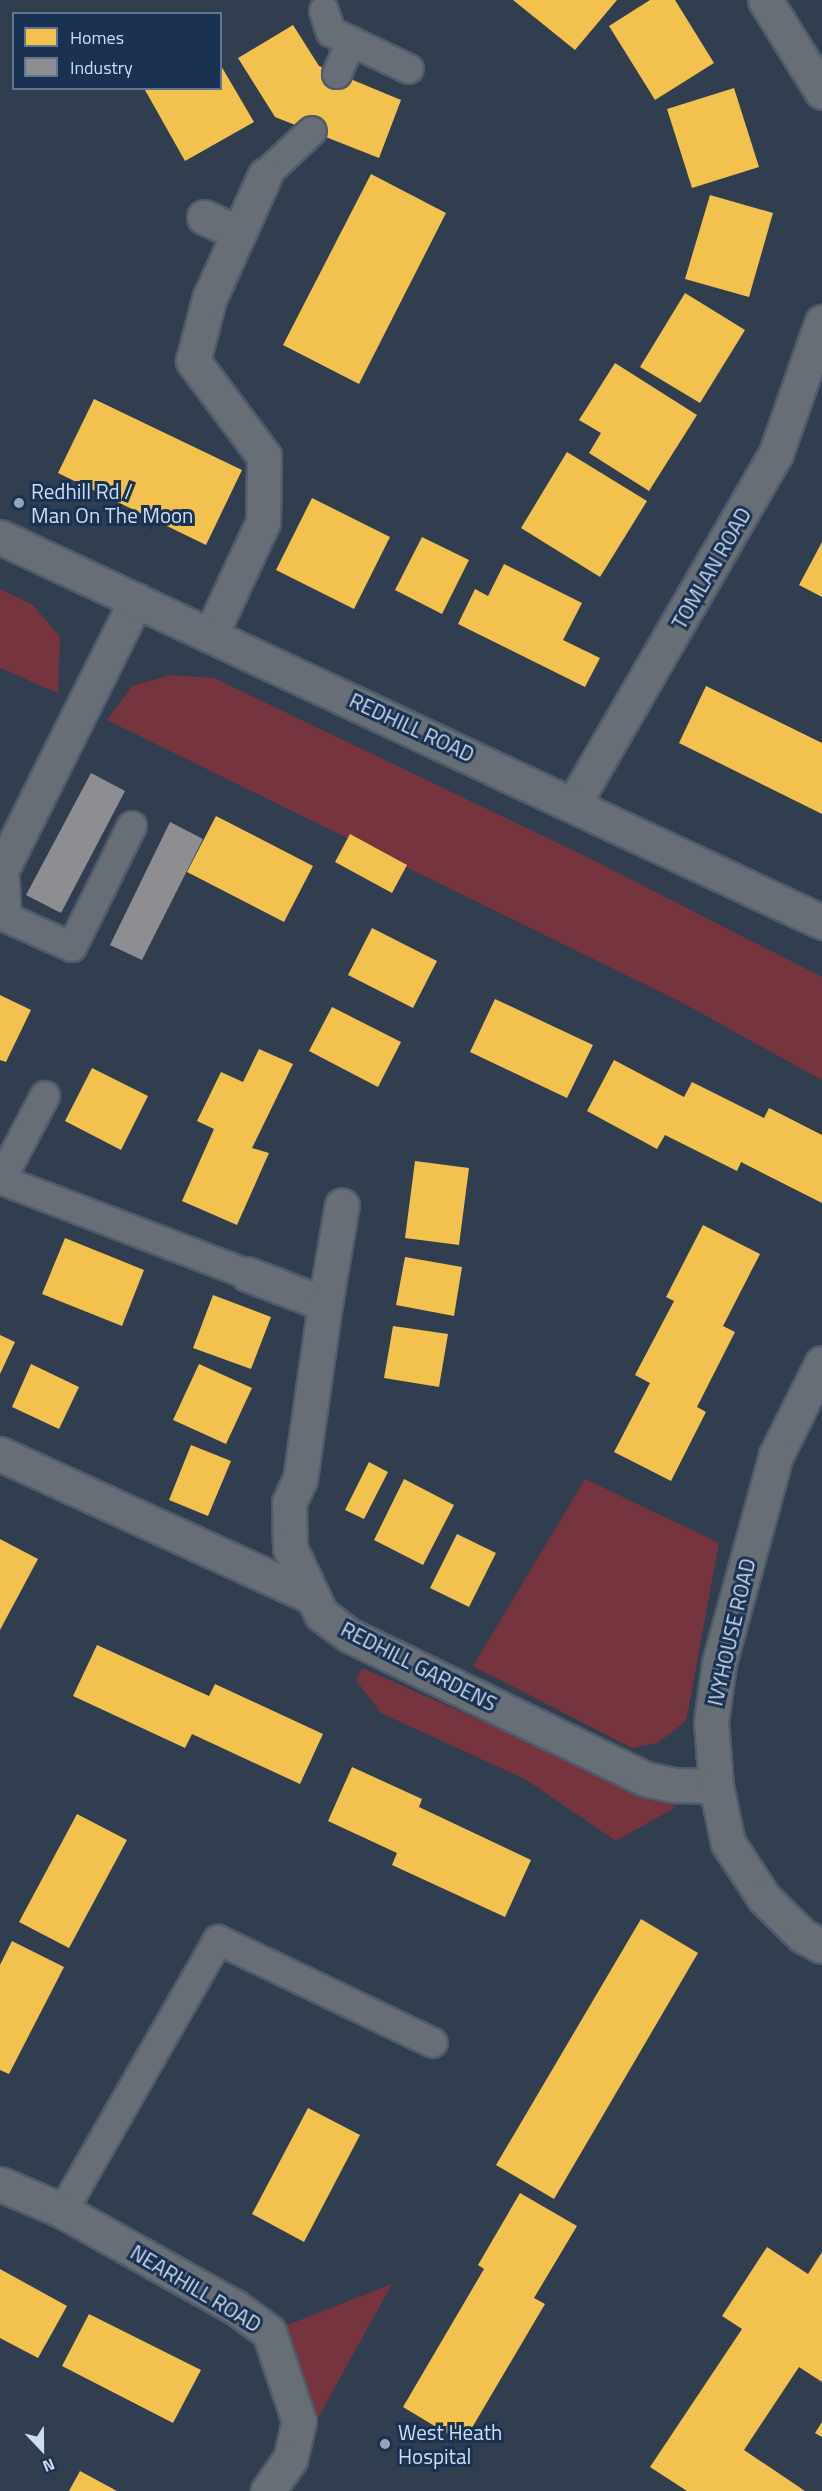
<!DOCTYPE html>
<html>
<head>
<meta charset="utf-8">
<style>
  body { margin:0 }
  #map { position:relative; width:822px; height:2491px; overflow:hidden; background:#313e50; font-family:"Titillium Web",sans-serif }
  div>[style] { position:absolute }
  .green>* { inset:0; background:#76343e }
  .homes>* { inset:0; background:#f2c14e }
  .industry>* { inset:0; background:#8d8d92 }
  .roads { filter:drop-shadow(2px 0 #505b6b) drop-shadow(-2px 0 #505b6b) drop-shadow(0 2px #505b6b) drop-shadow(0 -2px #505b6b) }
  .service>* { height:28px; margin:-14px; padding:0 14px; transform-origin:14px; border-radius:14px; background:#686e75 }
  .minor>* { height:33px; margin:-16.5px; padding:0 16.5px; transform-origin:16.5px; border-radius:16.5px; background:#686e75 }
  .tertiary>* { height:33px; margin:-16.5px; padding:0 16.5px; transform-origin:16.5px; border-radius:16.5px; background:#686e75 }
  .dots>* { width:16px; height:16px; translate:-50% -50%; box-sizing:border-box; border:3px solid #193252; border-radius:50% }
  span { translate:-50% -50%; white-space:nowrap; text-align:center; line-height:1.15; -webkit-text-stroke:6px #193252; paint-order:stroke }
  .poi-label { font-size:21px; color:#ceddf2 }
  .left { translate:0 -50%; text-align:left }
  .street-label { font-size:21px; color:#ceddf2 }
  .legend { position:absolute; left:12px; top:12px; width:210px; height:78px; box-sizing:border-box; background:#193252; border:2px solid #617692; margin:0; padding:8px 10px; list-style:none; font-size:18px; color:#ceddf2 }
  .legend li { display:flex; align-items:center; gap:12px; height:30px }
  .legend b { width:30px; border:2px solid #617692 }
  .north { position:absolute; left:12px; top:2419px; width:60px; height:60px; -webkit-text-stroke:4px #193252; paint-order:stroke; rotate:158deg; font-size:16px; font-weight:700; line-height:24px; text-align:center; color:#ceddf2 }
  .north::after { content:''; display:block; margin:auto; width:21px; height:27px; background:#ceddf2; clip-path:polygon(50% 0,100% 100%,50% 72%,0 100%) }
</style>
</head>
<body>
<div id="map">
  <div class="green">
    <i style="clip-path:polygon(0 589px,33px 605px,60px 637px,58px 693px,0 668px)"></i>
    <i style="clip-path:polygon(170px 675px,214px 678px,589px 858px,822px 977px,822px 1080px,681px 1002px,107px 720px,132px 686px)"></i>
    <i style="clip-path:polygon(585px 1479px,719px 1543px,686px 1721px,658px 1743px,632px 1748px,473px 1666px)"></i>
    <i style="clip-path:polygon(362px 1668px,676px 1807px,616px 1841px,525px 1779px,381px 1713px,356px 1680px)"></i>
    <i style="clip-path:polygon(392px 2284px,314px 2425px,287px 2325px)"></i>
  </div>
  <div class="homes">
    <i style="clip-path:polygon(513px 0,617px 0,575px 50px)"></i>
    <i style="clip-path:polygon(650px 0,675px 0,714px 63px,655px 100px,609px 26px)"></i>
    <i style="clip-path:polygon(293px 25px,319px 66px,401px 100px,379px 158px,275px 117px,238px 58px)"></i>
    <i style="clip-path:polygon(220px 64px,254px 122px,185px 161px,145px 90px,220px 88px)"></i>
    <i style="clip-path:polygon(734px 88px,759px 167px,692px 188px,667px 109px)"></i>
    <i style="clip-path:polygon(371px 174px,446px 213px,359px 384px,283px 345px)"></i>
    <i style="clip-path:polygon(710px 195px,773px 213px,749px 297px,685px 279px)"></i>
    <i style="clip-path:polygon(685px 293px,745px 330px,700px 403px,640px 367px)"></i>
    <i style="clip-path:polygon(615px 363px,697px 415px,649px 491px,589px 453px,601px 433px,579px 420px)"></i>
    <i style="clip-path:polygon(94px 399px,242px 470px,206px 545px,58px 473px)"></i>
    <i style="clip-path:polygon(567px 452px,647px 501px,600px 577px,521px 528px)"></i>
    <i style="clip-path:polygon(312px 498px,390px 537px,354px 609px,276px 570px)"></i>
    <i style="clip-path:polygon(422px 537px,469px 560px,442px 614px,395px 590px)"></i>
    <i style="clip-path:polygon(822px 542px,822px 597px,799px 585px)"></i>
    <i style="clip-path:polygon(504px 564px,582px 603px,563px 640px,600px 658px,585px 687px,458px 624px,475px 589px,488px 596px)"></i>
    <i style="clip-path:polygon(706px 686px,822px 743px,822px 814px,679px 743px)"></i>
    <i style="clip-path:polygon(216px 816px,313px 866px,284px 922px,187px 872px)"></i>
    <i style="clip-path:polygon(350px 834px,407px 865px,392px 893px,335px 862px)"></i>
    <i style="clip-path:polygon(372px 928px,437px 961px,413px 1008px,348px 975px)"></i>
    <i style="clip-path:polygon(0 995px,31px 1010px,6px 1062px,0 1060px)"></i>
    <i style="clip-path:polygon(495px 999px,593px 1045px,567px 1098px,470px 1052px)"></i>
    <i style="clip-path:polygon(332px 1007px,401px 1042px,378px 1087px,309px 1051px)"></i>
    <i style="clip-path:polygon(259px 1049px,293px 1064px,252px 1148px,269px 1153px,237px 1225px,182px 1201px,214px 1129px,197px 1121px,221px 1072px,243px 1082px)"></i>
    <i style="clip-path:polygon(614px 1060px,684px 1097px,692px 1082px,764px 1118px,769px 1108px,822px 1135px,822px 1203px,741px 1162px,737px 1171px,665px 1135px,657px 1149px,587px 1111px)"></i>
    <i style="clip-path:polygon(92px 1068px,148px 1096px,121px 1150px,65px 1121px)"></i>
    <i style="clip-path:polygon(415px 1161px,469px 1168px,459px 1245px,405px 1238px)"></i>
    <i style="clip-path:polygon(703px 1225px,760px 1254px,723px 1326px,735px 1332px,697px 1407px,706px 1412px,671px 1481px,614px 1452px,650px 1383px,635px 1375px,674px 1301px,666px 1297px)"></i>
    <i style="clip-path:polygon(65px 1238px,144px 1270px,122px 1326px,42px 1294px)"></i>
    <i style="clip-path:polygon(405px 1257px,462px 1267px,454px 1316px,396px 1305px)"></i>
    <i style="clip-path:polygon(213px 1295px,271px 1317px,251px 1369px,193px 1348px)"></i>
    <i style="clip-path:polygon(393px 1326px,448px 1334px,439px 1387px,384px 1378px)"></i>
    <i style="clip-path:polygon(0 1335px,15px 1342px,0 1374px)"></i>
    <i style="clip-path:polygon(31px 1364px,79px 1387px,59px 1429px,12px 1407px)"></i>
    <i style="clip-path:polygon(199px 1364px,252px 1388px,226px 1444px,173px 1420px)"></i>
    <i style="clip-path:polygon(191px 1445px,231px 1461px,208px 1516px,169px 1500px)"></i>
    <i style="clip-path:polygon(369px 1462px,388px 1472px,364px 1519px,345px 1510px)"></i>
    <i style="clip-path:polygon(404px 1479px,454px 1505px,423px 1565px,374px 1540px)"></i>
    <i style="clip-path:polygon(457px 1534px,496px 1553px,469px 1607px,430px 1588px)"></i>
    <i style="clip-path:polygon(0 1539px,38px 1559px,0 1630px)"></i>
    <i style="clip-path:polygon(97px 1645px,209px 1696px,215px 1684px,323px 1734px,300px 1784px,192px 1734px,185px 1748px,73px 1696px)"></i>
    <i style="clip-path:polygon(352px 1767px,422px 1799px,419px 1807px,531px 1860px,505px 1917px,392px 1865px,397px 1853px,328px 1821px)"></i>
    <i style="clip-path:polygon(77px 1814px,127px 1840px,69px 1948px,19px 1922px)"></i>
    <i style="clip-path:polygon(641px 1919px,698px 1953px,554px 2199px,496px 2165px)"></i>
    <i style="clip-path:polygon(12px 1941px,64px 1967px,9px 2074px,0 2070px,0 1965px)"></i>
    <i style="clip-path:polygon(308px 2108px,360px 2135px,304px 2242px,252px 2214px)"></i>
    <i style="clip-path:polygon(520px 2193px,577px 2226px,534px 2298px,545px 2304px,463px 2443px,403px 2407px,484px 2269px,478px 2265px)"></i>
    <i style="clip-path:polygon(767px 2247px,808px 2274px,822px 2252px,822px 2382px,799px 2367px,744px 2450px,805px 2491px,687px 2491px,650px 2467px,742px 2329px,722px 2316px)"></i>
    <i style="clip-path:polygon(0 2269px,67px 2306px,38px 2358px,0 2338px)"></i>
    <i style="clip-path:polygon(89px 2314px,201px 2370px,173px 2423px,62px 2366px)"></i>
    <i style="clip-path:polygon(822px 2422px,822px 2437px,815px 2433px)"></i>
    <i style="clip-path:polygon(80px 2471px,117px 2491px,69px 2491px)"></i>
  </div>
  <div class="industry">
    <i style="clip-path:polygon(91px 773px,125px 791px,61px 913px,26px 895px)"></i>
    <i style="clip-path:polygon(170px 822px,203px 839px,142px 960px,110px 945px)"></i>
  </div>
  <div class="roads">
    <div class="service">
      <i style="left:324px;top:11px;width:22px;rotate:72deg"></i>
      <i style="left:331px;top:32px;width:86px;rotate:25.4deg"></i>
      <i style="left:337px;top:74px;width:36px;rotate:-67deg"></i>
      <i style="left:265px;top:175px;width:64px;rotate:-43.1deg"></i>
      <i style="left:4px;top:865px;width:53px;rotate:86.8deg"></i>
      <i style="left:7px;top:918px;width:71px;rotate:24deg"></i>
      <i style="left:72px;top:947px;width:135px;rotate:-63.6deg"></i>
      <i style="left:45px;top:1096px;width:95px;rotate:117.6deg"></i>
      <i style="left:1px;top:1180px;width:263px;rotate:20.9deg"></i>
      <i style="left:63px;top:2211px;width:312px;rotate:-60.2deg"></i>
      <i style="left:218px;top:1940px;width:238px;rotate:25.6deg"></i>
    </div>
    <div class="minor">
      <i style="left:765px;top:0;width:108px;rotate:58.2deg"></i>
      <i style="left:204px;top:217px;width:38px;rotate:25deg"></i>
      <i style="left:211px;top:634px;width:123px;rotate:-65.1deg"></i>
      <i style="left:263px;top:522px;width:66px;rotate:-89.1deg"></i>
      <i style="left:264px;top:456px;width:119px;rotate:-126.8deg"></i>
      <i style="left:193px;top:361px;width:64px;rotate:-75.5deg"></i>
      <i style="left:209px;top:299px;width:136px;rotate:-65.7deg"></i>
      <i style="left:574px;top:803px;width:404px;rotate:-60deg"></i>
      <i style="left:776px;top:453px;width:139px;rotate:-70.7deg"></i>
      <i style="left:4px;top:865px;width:296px;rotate:-63.5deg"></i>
      <i style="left:247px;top:1274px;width:84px;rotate:21deg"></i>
      <i style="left:325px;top:1304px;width:100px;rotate:-80.3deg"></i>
      <i style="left:325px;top:1304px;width:177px;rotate:98.1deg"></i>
      <i style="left:300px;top:1479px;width:26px;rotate:115deg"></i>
      <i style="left:289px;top:1503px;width:45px;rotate:88.7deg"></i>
      <i style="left:290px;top:1548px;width:73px;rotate:64.8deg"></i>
      <i style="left:321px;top:1614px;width:35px;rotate:37deg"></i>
      <i style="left:349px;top:1635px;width:330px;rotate:25.9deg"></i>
      <i style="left:646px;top:1779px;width:30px;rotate:12deg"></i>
      <i style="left:675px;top:1785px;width:41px;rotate:1.4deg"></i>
      <i style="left:822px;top:1363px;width:103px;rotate:116.6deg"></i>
      <i style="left:776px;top:1455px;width:217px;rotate:105.3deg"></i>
      <i style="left:719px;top:1664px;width:59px;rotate:97.9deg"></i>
      <i style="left:711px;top:1722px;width:64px;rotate:85.5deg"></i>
      <i style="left:716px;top:1786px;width:58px;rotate:78.1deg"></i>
      <i style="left:728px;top:1843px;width:66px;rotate:56.8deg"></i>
      <i style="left:764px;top:1898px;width:54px;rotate:44.3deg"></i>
      <i style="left:803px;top:1936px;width:21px;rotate:28deg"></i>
      <i style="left:0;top:1454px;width:341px;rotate:24.6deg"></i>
      <i style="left:0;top:2184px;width:69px;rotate:23.2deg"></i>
      <i style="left:63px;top:2211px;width:197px;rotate:29.2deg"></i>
      <i style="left:235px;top:2307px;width:42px;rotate:36.3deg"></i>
      <i style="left:269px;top:2332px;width:94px;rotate:71.4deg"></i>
      <i style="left:299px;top:2421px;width:39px;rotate:103deg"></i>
      <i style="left:290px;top:2459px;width:39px;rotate:125deg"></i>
    </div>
    <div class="tertiary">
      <i style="left:0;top:537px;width:908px;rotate:25.1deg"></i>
    </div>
  </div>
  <div class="dots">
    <i style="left:19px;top:503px;background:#97a5b9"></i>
    <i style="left:385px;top:2444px;background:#97a5b9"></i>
  </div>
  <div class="poi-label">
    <span class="left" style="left:31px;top:503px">Redhill Rd /<br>Man On The Moon</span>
    <span class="left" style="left:398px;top:2444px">West Heath<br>Hospital</span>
  </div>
  <div class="street-label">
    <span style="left:711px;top:568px;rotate:-60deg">TOMLAN ROAD</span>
    <span style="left:412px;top:727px;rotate:25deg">REDHILL ROAD</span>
    <span style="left:731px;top:1632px;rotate:-77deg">IVYHOUSE ROAD</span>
    <span style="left:419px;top:1666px;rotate:27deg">REDHILL GARDENS</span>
    <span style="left:196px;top:2288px;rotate:31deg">NEARHILL ROAD</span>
  </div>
  <ul class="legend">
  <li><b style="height:16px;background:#f2c14e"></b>Homes</li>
  <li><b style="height:16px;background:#8d8d92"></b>Industry</li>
  </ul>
  <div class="north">N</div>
</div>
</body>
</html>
